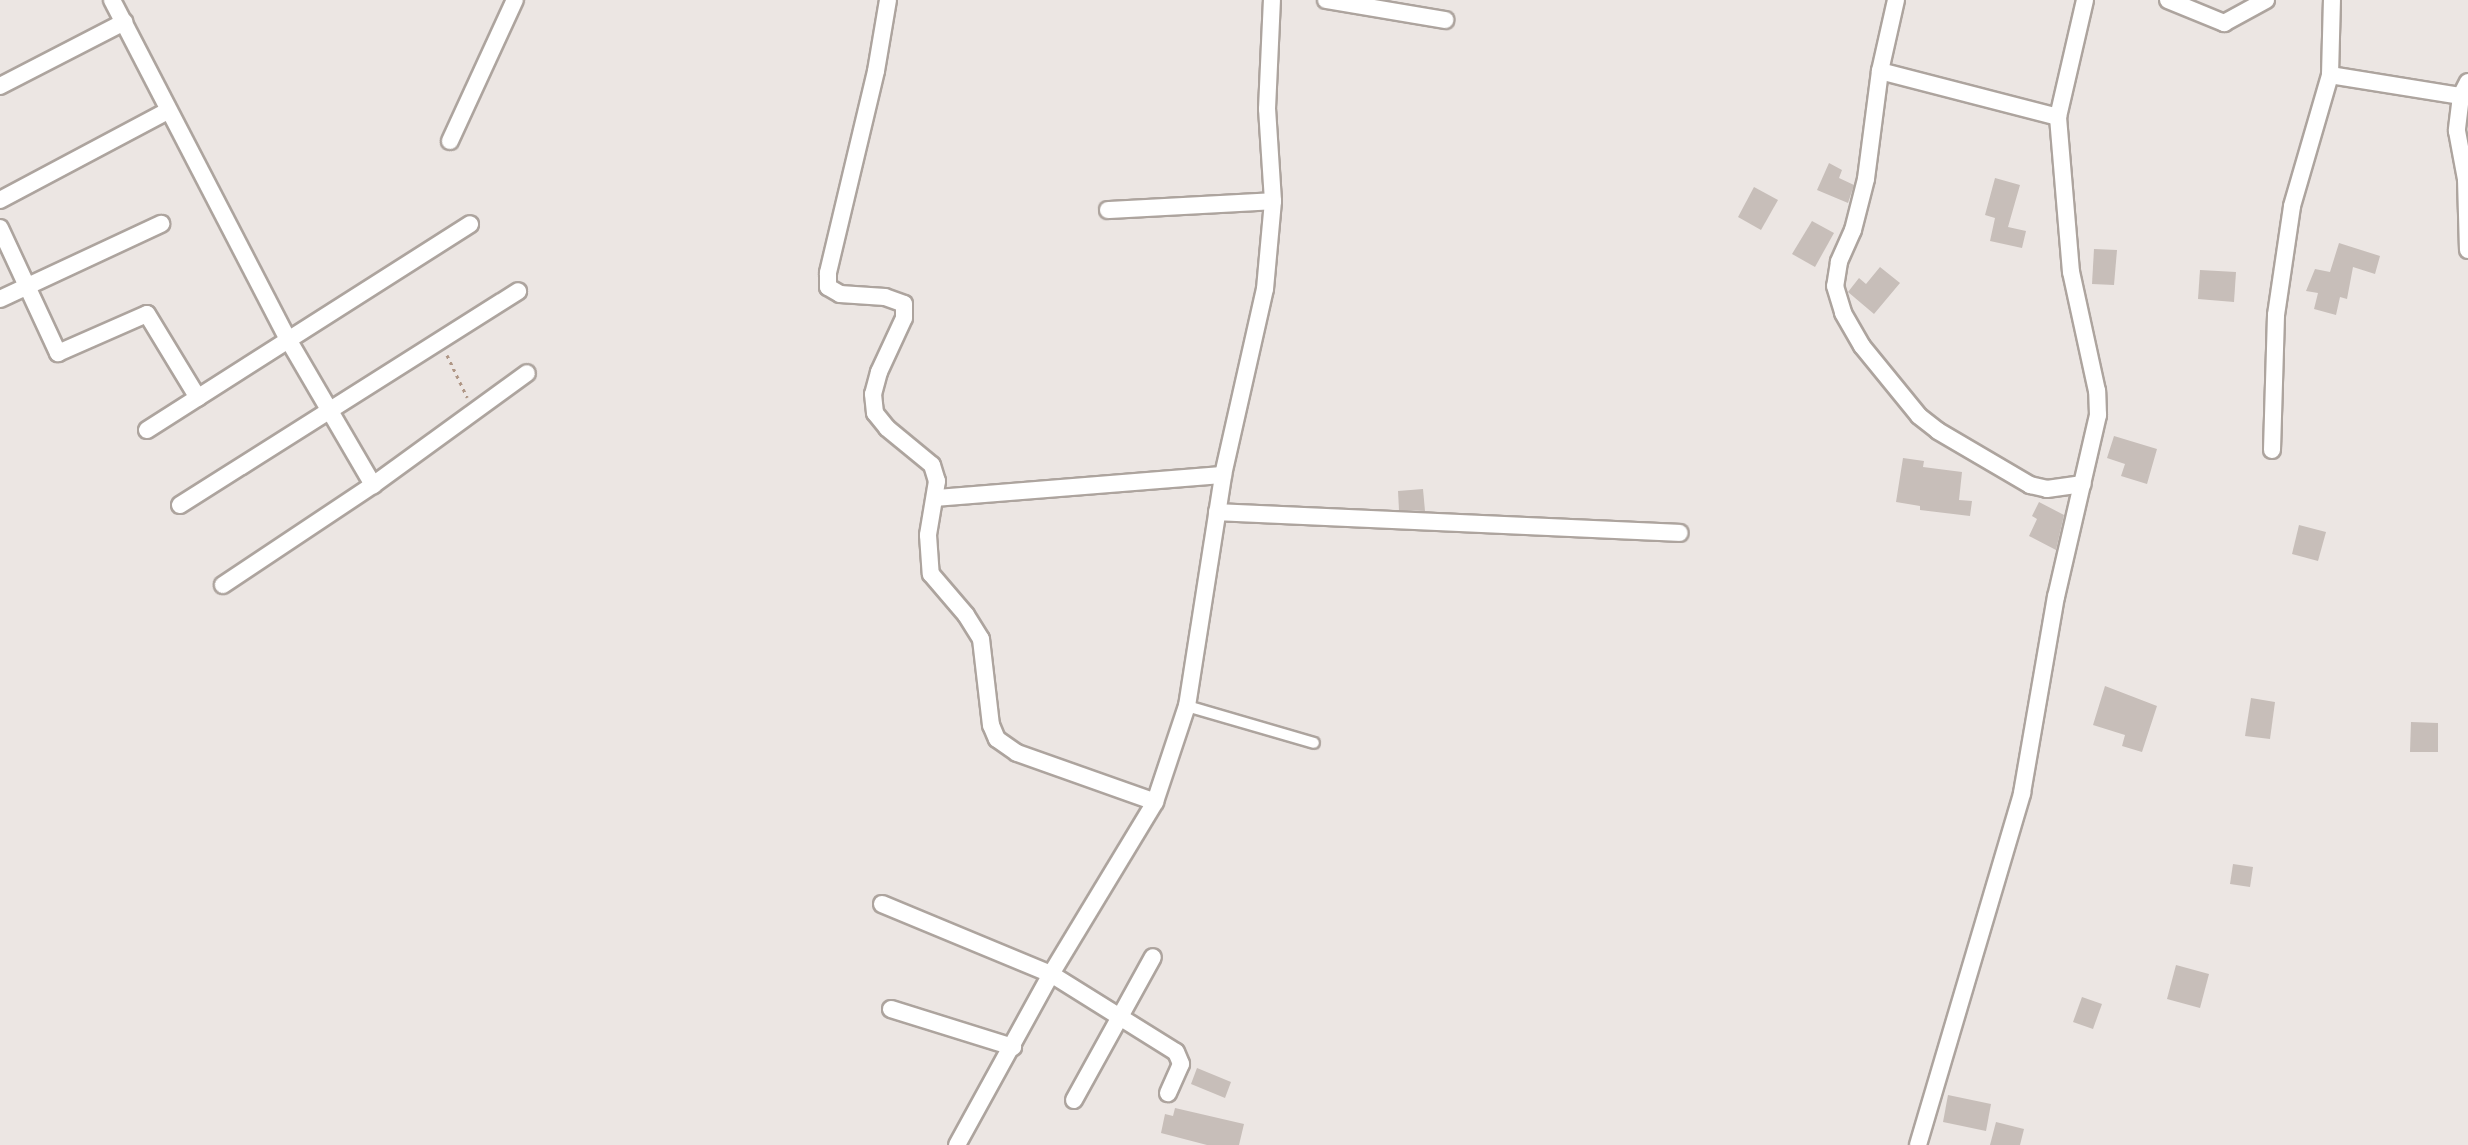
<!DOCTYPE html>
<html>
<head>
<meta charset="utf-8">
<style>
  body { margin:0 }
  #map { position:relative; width:2468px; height:1145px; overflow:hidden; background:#ece6e3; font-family:Karla,sans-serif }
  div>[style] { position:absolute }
  .building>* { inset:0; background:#c7beb9 }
  .path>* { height:3px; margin-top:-1.5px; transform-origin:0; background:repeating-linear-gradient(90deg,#af9685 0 3px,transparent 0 7.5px) }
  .roads { filter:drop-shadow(2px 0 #ada49e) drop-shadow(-2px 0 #ada49e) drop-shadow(0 2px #ada49e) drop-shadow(0 -2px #ada49e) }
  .service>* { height:10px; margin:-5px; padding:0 5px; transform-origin:5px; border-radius:5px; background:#fff }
  .minor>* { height:16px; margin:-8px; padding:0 8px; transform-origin:8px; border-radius:8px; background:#fff }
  span { translate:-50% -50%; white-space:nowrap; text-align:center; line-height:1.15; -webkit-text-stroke:5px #f9f5f4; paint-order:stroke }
</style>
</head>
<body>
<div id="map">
  <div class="building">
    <i style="clip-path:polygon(1829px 163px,1842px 170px,1839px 178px,1854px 185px,1848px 203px,1817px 190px)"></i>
    <i style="clip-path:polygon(1995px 178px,2020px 185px,2008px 227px,2026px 231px,2022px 248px,1990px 241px,1995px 218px,1985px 215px)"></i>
    <i style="clip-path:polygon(1754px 187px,1778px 200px,1761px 230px,1738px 217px)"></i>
    <i style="clip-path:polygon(1812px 221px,1834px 233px,1815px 267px,1792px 254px)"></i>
    <i style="clip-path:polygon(2339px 243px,2380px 256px,2375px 274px,2353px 267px,2347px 299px,2340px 297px,2336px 315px,2314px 309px,2318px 293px,2306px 291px,2315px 269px,2330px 272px)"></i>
    <i style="clip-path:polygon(2094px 249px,2117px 250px,2114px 285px,2092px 284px)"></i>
    <i style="clip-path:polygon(1880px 267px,1900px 283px,1874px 314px,1848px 292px,1859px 278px,1866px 284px)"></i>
    <i style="clip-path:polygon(2200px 270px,2236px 272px,2234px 302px,2198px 299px)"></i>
    <i style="clip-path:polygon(2114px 436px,2157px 449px,2147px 484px,2121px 476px,2125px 464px,2107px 458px)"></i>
    <i style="clip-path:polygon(1903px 458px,1924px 461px,1923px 467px,1962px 472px,1959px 500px,1972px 501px,1970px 516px,1920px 510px,1920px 506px,1896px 502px)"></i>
    <i style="clip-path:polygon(1423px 489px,1425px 511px,1399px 510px,1398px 491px)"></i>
    <i style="clip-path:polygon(2039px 502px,2064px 515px,2056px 550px,2029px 536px,2037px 519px,2032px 516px)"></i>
    <i style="clip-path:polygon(2299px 525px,2326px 532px,2318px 561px,2292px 554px)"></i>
    <i style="clip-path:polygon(2105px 686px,2157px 706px,2142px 752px,2122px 746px,2125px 735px,2093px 725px)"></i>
    <i style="clip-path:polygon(2251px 698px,2275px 702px,2270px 739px,2245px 736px)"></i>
    <i style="clip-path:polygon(2411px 722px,2438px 723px,2438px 752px,2410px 752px)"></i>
    <i style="clip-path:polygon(2233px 864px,2253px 867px,2250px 887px,2230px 884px)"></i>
    <i style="clip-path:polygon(2176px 965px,2209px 974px,2200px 1008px,2167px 999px)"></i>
    <i style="clip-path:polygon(2082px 997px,2102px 1004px,2093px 1029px,2073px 1022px)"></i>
    <i style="clip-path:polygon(1197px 1068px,1231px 1082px,1225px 1098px,1191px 1084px)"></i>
    <i style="clip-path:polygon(1948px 1095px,1991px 1104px,1986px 1131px,1943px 1122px)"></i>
    <i style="clip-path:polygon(1175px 1108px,1244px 1124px,1239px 1145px,1207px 1145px,1161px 1133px,1165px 1114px,1173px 1116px)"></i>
    <i style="clip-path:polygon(1996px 1122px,2024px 1129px,2020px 1145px,1990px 1145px)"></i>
  </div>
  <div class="path">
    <i style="left:447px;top:355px;width:47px;rotate:64.5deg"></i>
  </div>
  <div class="roads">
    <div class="service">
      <i style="left:1187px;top:706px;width:132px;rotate:16.2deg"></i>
    </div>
    <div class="minor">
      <i style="left:112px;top:0;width:384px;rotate:62.6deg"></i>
      <i style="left:289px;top:341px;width:167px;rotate:59.7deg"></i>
      <i style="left:888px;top:0;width:72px;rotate:99.6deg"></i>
      <i style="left:876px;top:71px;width:208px;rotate:103.4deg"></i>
      <i style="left:828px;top:273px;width:14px;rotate:90deg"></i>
      <i style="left:828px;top:287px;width:14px;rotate:30deg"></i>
      <i style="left:840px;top:294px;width:45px;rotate:3.8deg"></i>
      <i style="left:885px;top:297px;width:20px;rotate:20deg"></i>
      <i style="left:904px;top:304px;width:14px;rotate:90deg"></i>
      <i style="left:904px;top:318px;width:60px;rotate:114.8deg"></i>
      <i style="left:879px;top:372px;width:23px;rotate:105deg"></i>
      <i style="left:873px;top:394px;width:19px;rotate:84deg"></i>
      <i style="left:875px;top:413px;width:19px;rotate:51deg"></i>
      <i style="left:887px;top:428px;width:58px;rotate:39.4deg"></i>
      <i style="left:932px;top:465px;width:17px;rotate:73deg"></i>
      <i style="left:937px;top:481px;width:55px;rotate:99.5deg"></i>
      <i style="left:928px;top:535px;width:39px;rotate:86deg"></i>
      <i style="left:931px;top:574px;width:54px;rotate:49.5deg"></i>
      <i style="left:966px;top:615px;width:28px;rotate:58deg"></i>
      <i style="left:981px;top:639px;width:87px;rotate:83.4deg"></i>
      <i style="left:991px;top:725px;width:15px;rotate:67deg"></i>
      <i style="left:997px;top:739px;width:24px;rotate:35deg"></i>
      <i style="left:1017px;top:753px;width:146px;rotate:19.5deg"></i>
      <i style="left:1326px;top:0;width:121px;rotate:9.5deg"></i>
      <i style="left:1896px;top:0;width:73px;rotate:102.7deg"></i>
      <i style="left:1880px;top:71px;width:109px;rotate:97.4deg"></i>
      <i style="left:1866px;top:179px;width:53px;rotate:104.3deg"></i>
      <i style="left:1853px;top:230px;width:35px;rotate:114deg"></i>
      <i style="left:1839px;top:262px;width:24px;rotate:99deg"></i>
      <i style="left:1835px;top:286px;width:28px;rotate:73deg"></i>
      <i style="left:1843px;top:313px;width:38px;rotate:60deg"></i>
      <i style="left:1862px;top:346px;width:90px;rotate:50.8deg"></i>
      <i style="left:1919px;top:416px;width:24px;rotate:38deg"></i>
      <i style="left:1938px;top:431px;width:107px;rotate:30.4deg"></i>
      <i style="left:2030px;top:485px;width:17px;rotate:13deg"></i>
      <i style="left:2047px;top:489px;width:36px;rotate:-8deg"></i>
      <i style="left:2168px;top:0;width:61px;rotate:22.3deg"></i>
      <i style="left:2224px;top:23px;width:48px;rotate:-28.7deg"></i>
      <i style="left:1880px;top:71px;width:184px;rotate:14.5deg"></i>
      <i style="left:2330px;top:75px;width:133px;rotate:9.1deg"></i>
      <i style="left:2468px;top:82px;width:16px;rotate:117deg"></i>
      <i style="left:2461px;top:96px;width:35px;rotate:97deg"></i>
      <i style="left:2457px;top:131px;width:49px;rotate:79.4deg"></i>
      <i style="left:2466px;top:179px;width:71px;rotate:88.4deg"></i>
      <i style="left:0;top:86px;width:140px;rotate:-27.3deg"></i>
      <i style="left:450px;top:141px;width:155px;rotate:-65.3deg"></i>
      <i style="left:0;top:200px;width:191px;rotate:-28deg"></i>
      <i style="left:1108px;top:210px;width:165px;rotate:-3.1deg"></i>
      <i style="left:0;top:228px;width:138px;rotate:65.1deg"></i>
      <i style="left:58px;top:353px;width:97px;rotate:-23.7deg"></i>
      <i style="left:147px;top:314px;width:98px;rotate:58.7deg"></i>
      <i style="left:0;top:299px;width:178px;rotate:-25deg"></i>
      <i style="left:147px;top:430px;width:383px;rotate:-32.5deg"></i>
      <i style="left:2272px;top:450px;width:135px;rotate:-88.3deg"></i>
      <i style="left:2276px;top:315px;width:110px;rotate:-81.6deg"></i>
      <i style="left:2292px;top:206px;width:136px;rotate:-73.8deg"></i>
      <i style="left:2330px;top:75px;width:75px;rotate:-88.5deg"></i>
      <i style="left:936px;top:498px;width:288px;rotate:-4.6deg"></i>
      <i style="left:180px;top:505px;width:400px;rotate:-32.3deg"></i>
      <i style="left:1217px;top:512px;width:463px;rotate:2.6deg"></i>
      <i style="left:223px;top:585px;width:180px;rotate:-33.7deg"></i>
      <i style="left:373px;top:485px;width:190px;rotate:-36deg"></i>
      <i style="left:882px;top:904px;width:183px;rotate:22.5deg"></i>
      <i style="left:1051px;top:974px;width:147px;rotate:32deg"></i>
      <i style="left:1176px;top:1052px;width:13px;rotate:67deg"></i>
      <i style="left:1181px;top:1064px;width:32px;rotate:114deg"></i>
      <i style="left:891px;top:1009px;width:128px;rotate:17.3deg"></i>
      <i style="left:1074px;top:1100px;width:163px;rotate:-61.1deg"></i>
      <i style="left:957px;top:1145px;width:195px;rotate:-61.2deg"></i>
      <i style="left:1051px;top:974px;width:201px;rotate:-58.8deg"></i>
      <i style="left:1155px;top:802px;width:101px;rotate:-71.6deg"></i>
      <i style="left:1187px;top:706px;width:234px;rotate:-81.1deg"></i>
      <i style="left:1223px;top:475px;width:191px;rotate:-77.3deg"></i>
      <i style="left:1265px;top:289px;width:88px;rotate:-84.8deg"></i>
      <i style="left:1273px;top:201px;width:92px;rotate:-93.7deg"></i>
      <i style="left:1267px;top:109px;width:109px;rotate:-87.4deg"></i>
      <i style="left:1918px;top:1145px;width:367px;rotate:-73.5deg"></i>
      <i style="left:2022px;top:793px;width:199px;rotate:-80.2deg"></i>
      <i style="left:2056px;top:597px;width:187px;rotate:-77deg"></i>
      <i style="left:2098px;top:415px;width:24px;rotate:-92deg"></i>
      <i style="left:2097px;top:391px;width:122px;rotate:-102.3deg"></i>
      <i style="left:2071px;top:272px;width:156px;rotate:-94.8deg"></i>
      <i style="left:2058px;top:117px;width:120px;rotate:-77deg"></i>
    </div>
  </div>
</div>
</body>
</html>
